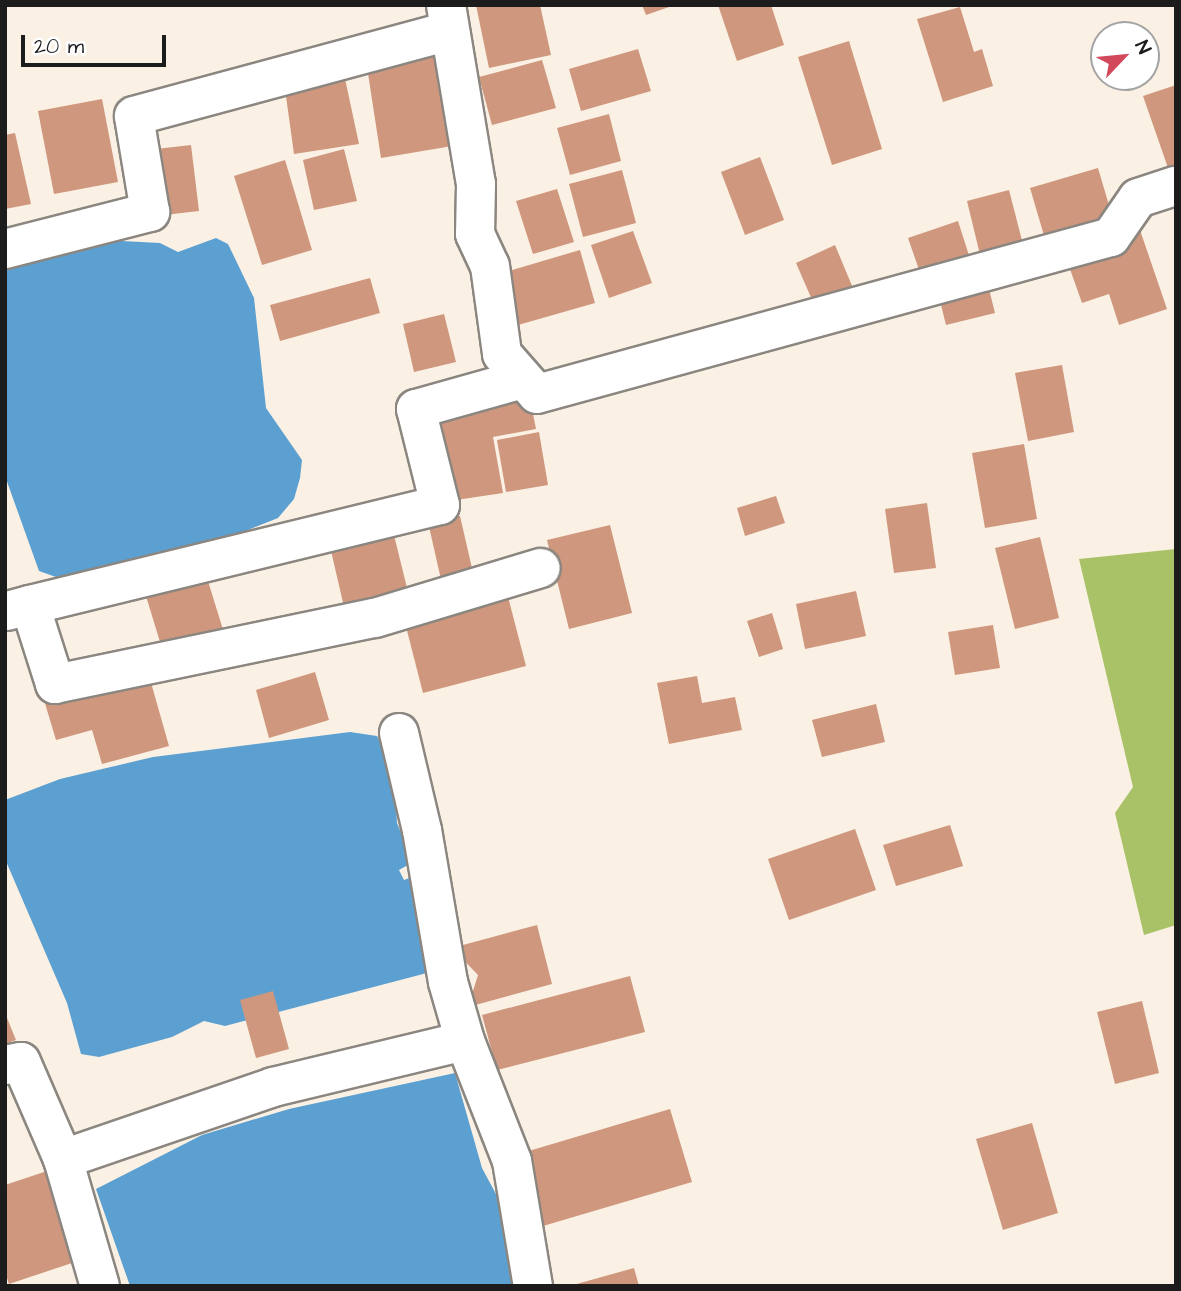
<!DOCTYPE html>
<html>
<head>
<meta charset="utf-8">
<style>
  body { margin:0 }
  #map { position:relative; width:1181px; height:1291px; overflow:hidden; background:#faf0e3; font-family:"Architects Daughter",sans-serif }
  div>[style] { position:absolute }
  .green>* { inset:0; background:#a9c267 }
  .water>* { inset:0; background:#5ca0d1 }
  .building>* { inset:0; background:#cf977d }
  .roads { filter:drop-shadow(2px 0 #8b8680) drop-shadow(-2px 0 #8b8680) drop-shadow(0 2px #8b8680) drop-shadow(0 -2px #8b8680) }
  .street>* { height:38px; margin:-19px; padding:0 19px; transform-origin:19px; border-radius:19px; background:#fff }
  span { translate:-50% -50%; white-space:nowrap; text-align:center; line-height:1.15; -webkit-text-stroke:5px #fff; paint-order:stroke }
  .frame { position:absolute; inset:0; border:7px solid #1c1c1c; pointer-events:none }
  .north { position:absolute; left:1090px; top:21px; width:70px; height:70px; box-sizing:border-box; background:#fff; border:2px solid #a4a4a4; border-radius:50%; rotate:64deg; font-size:19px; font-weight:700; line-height:28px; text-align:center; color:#1c1c1c }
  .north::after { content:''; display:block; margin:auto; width:24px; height:32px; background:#d1495b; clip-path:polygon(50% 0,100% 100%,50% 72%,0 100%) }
  .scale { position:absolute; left:21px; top:35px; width:145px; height:32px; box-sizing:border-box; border:4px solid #1c1c1c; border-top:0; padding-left:9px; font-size:21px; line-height:24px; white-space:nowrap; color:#1c1c1c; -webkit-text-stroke:5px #fff; paint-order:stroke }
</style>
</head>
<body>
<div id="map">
  <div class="green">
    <i style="clip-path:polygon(1176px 549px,1176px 925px,1144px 935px,1115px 813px,1133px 787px,1079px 559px)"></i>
  </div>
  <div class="water">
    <i style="clip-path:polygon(107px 229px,122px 241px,160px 243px,178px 252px,216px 238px,228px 244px,254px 298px,266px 408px,302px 460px,300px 478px,294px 499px,278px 518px,218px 542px,56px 577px,39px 571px,5px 476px,5px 254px)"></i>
    <i style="clip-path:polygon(350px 732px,377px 736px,394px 768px,397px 823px,413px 862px,399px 870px,404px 880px,412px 877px,446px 968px,225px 1026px,204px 1021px,172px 1037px,99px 1057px,81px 1054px,67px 1003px,5px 859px,5px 800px,60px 779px,153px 757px)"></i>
    <i style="clip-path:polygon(455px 1073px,482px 1168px,503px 1207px,519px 1286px,130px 1286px,96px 1189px,202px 1135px,289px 1109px)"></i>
  </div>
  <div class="building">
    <i style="clip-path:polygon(476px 5px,540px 5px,551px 55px,489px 68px)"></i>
    <i style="clip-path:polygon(642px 5px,672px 5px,672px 6px,646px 15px)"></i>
    <i style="clip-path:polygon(718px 5px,771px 5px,784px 45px,737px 61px)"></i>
    <i style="clip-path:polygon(960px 7px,974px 52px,982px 49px,993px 86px,943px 102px,917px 19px)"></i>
    <i style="clip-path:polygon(849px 41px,882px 149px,832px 165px,798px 57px)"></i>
    <i style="clip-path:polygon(638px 49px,651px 91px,581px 111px,569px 69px)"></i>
    <i style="clip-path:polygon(443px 55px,458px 145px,381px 158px,367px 67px)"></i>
    <i style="clip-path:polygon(542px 60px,556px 108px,492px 125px,479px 77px)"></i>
    <i style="clip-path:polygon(344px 74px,359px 144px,294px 154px,285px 89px)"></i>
    <i style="clip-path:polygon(1176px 85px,1176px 188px,1175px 188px,1143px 96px)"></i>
    <i style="clip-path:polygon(102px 99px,118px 182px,54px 194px,38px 111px)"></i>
    <i style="clip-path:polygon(609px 114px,621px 161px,570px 175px,557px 128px)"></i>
    <i style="clip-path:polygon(15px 133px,31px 204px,5px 209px,5px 135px)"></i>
    <i style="clip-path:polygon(191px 145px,199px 211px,164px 215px,156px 149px)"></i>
    <i style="clip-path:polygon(344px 149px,357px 201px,314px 210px,303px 160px)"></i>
    <i style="clip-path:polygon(760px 157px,784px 220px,745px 235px,721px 172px)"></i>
    <i style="clip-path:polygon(285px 160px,312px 250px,262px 265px,234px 176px)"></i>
    <i style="clip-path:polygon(1098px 168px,1116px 229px,1048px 249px,1030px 188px)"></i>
    <i style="clip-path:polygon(622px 170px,636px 223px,583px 237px,569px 184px)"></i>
    <i style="clip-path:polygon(557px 189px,574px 242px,533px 254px,516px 201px)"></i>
    <i style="clip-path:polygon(1009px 190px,1026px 256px,983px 267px,967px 201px)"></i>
    <i style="clip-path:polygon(958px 221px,974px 271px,925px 287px,908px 238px)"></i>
    <i style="clip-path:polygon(1140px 230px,1167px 309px,1119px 325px,1109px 294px,1082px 303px,1065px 255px)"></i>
    <i style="clip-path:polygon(633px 231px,652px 283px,609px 298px,591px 245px)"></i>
    <i style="clip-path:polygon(835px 245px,855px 293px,816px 309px,796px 263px)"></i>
    <i style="clip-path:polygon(580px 250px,595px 303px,511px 327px,495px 275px)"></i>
    <i style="clip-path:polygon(986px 277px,995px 313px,946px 325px,937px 289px)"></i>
    <i style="clip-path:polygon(370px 278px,380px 313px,280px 341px,270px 305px)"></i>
    <i style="clip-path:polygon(444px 314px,456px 362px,414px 372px,403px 324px)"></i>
    <i style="clip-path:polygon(1062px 365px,1074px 432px,1028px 441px,1015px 373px)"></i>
    <i style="clip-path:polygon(528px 388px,536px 429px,493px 437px,503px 493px,456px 500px,438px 404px)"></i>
    <i style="clip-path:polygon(539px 432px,548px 485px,506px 492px,497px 440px)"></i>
    <i style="clip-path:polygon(1024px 444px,1037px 519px,985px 528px,972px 453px)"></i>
    <i style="clip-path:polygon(776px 496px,785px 523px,745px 536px,737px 508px)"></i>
    <i style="clip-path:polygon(927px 503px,936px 568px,894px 573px,885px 509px)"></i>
    <i style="clip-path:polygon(460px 516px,474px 577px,442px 584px,428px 522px)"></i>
    <i style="clip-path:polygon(610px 525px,632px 613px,569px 629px,547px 540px)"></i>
    <i style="clip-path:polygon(392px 527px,411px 604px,347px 620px,329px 542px)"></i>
    <i style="clip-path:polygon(1040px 537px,1059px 618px,1015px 629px,995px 548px)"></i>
    <i style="clip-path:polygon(203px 565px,225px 636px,164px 655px,142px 583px)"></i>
    <i style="clip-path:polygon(506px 589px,526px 666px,423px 693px,403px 615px)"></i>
    <i style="clip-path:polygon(856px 591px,866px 636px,805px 649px,796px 604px)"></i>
    <i style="clip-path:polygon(772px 613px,783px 649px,759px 657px,747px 621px)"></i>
    <i style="clip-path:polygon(993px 625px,1000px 668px,955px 675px,948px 632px)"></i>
    <i style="clip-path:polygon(148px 672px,169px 746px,102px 764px,92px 730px,56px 740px,44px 700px)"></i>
    <i style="clip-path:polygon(315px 672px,329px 720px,269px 738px,256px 690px)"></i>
    <i style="clip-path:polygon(697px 676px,702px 703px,735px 697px,742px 730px,669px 744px,657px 683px)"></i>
    <i style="clip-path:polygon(876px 704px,885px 742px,822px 757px,812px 720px)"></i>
    <i style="clip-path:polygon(950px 825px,963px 866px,896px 886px,883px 845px)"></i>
    <i style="clip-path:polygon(855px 829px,876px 890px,789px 920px,768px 859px)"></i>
    <i style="clip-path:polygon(537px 925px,552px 984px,468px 1007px,478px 975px,452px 948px)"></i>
    <i style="clip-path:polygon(630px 976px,645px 1032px,497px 1070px,482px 1015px)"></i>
    <i style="clip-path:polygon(273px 991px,289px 1049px,256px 1058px,240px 1000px)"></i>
    <i style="clip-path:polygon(1142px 1001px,1159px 1073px,1115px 1084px,1097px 1012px)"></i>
    <i style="clip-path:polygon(5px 1013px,16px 1040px,5px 1044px)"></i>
    <i style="clip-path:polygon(670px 1109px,692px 1182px,543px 1226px,522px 1153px)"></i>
    <i style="clip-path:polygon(1032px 1123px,1058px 1213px,1003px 1230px,976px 1139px)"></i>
    <i style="clip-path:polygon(50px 1170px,81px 1260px,9px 1284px,5px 1272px,5px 1185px)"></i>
    <i style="clip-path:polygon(634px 1268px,639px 1286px,573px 1286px,573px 1285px)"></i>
  </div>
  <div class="roads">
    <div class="street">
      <i style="left:446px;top:5px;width:181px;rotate:80.5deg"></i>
      <i style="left:476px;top:184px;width:50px;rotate:91.1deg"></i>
      <i style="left:475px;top:234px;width:35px;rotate:65deg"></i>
      <i style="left:490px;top:266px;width:89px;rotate:82.2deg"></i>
      <i style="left:502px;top:354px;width:53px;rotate:48.8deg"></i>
      <i style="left:537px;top:394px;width:595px;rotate:-15.3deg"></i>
      <i style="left:1111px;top:237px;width:47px;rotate:-55.3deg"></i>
      <i style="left:1138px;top:198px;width:40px;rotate:-18deg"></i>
      <i style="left:5px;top:249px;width:150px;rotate:-14.3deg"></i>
      <i style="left:150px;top:212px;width:97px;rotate:-99.5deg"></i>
      <i style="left:134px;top:116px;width:327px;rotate:-15.1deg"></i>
      <i style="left:30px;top:605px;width:422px;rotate:-13.7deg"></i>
      <i style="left:440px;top:505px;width:99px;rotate:-104deg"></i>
      <i style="left:416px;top:409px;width:111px;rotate:-15.7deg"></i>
      <i style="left:7px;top:611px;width:24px;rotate:-15deg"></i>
      <i style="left:30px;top:605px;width:83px;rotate:72.4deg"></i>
      <i style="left:55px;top:684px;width:327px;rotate:-11.7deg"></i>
      <i style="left:375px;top:618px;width:173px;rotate:-16.8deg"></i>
      <i style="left:399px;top:733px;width:100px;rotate:76.7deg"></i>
      <i style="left:422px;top:830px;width:154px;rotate:80.3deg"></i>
      <i style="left:448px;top:982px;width:61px;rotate:73.9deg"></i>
      <i style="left:5px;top:1065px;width:16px;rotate:-11deg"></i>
      <i style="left:21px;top:1062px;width:106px;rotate:66.6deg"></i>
      <i style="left:63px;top:1159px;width:132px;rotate:73.8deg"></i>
      <i style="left:63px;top:1159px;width:222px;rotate:-18.9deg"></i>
      <i style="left:273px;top:1087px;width:197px;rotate:-13.5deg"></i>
      <i style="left:465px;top:1041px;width:129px;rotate:68.6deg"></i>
      <i style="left:512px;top:1161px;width:127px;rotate:80.5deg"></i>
    </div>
  </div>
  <div class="frame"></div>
  <div class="north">N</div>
  <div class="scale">20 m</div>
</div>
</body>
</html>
